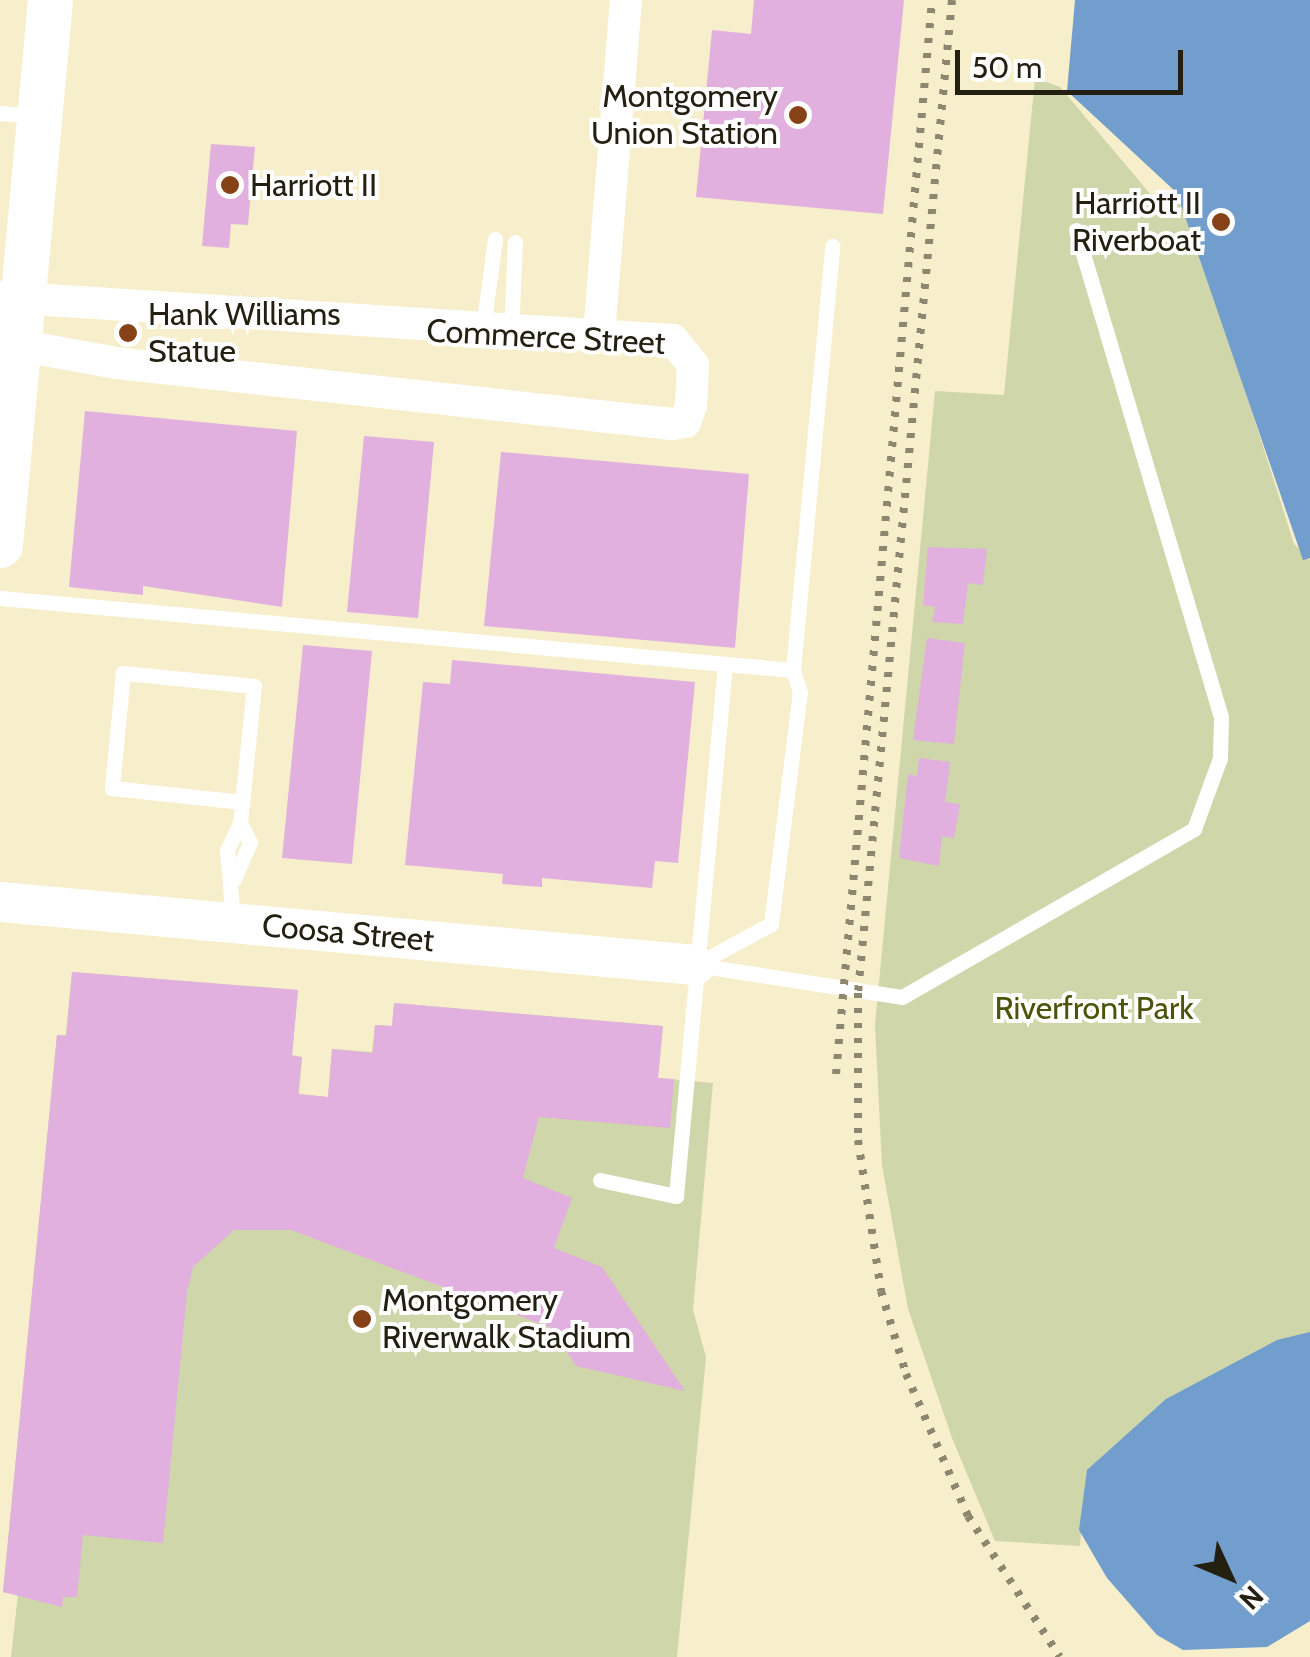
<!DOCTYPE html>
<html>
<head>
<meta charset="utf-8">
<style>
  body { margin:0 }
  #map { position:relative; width:1310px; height:1657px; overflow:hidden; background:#f7efcb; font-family:Cabin,sans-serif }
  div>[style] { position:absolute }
  .green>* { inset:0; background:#ced6aa }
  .water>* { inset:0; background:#719ecd }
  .building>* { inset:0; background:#e1b0df }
  .service>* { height:15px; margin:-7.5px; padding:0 7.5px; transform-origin:7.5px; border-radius:7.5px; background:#fff }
  .minor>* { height:32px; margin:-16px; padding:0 16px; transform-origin:16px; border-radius:16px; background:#fff }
  .tertiary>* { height:40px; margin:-20px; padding:0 20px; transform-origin:20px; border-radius:20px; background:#fff }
  .secondary>* { height:45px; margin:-22.5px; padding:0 22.5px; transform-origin:22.5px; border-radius:22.5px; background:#fff }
  .rail>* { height:8px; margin-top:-4px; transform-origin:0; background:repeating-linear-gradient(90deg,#8c876e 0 5px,transparent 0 15px) }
  .dots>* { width:28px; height:28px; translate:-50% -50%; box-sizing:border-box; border:5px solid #fff; border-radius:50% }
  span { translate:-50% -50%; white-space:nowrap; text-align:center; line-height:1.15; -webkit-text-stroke:8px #fff; paint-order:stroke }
  .poi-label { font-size:32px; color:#232012 }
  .right { translate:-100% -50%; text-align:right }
  .left { translate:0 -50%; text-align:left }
  .street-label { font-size:32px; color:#232012 }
  .park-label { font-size:32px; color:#4c540a }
  .north { position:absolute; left:1180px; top:1527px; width:100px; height:100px; -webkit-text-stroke:8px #fff; paint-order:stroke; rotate:134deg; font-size:28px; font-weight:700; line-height:40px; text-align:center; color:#232012 }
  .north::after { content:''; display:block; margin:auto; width:35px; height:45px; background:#232012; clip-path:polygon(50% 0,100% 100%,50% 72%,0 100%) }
  .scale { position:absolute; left:955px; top:50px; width:228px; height:45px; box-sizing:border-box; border:5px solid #232012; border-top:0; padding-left:12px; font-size:30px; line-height:35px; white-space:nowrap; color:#232012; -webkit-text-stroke:8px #fff; paint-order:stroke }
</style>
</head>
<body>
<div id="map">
  <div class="green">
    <i style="clip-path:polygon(1035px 78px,1060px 87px,1152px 196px,1182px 192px,1294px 544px,1310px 560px,1310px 1344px,1084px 1495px,1080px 1546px,995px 1541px,952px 1438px,908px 1309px,882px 1165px,875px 1025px,935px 391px,1004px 395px)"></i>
    <i style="clip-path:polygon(72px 972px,298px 990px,292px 1055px,302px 1057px,299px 1094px,328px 1097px,332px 1049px,372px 1052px,375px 1025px,392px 1026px,394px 1003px,663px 1026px,658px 1078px,713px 1083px,693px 1310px,706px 1357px,677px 1657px,11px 1657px,18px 1594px,3px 1592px,57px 1035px,66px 1035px)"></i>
  </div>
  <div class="water">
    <i style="clip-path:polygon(1075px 0,1310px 0,1310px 558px,1303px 560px,1177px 193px,1067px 91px)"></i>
    <i style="clip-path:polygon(1310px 1332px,1310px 1621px,1267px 1647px,1183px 1650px,1157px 1635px,1107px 1578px,1079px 1530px,1087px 1470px,1166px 1399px,1277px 1340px)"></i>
  </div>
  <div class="building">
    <i style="clip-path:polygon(754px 0,904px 0,883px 214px,696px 197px,712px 30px,751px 34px)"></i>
    <i style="clip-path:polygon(211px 144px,255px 147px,248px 225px,231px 224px,229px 248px,202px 246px)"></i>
    <i style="clip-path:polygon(85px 411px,297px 431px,282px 607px,143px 586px,143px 595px,69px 587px)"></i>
    <i style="clip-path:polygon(364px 436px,434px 442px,418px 618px,347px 612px)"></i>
    <i style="clip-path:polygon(501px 452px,749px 474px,735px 648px,484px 626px)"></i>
    <i style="clip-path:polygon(928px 547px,987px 549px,983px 585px,968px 583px,963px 624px,932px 622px,935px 607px,923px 605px)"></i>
    <i style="clip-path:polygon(927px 638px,965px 643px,954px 744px,913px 740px)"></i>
    <i style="clip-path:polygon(303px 645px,372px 651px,352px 864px,282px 858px)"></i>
    <i style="clip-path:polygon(452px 660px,695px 682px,678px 863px,655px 861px,652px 888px,542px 878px,542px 887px,502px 884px,503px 874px,405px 865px,423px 682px,450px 684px)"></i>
    <i style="clip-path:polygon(919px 758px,950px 762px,945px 802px,960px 804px,954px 838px,942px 836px,939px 866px,899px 858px,908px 774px,917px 776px)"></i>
    <i style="clip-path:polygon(72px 972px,298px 990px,292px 1056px,302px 1057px,298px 1094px,328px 1097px,332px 1049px,373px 1053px,375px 1025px,392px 1026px,394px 1003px,663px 1026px,658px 1078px,674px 1079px,670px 1128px,539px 1117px,523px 1178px,572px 1198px,554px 1248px,602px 1267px,685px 1391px,576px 1366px,552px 1328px,291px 1230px,234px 1230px,193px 1267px,187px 1292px,163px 1543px,83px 1535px,77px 1597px,63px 1597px,62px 1607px,3px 1592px,57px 1035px,66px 1036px)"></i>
  </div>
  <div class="service">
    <i style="left:0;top:113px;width:36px;rotate:5deg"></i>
    <i style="left:483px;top:328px;width:90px;rotate:-82.3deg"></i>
    <i style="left:511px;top:333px;width:91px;rotate:-87.5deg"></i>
    <i style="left:0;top:598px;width:796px;rotate:5.19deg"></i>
    <i style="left:234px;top:879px;width:40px;rotate:-66.6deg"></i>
    <i style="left:250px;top:842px;width:21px;rotate:-118deg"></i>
    <i style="left:233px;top:921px;width:71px;rotate:-94.8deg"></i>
    <i style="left:227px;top:850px;width:30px;rotate:-64deg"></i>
    <i style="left:240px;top:823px;width:138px;rotate:-84.2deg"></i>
    <i style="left:254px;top:686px;width:132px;rotate:-174.3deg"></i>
    <i style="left:123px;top:673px;width:116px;rotate:95.5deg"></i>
    <i style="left:112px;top:788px;width:131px;rotate:6.1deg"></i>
    <i style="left:695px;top:965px;width:86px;rotate:-28.3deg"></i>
    <i style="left:771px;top:924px;width:234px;rotate:-82.9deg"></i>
    <i style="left:800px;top:692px;width:23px;rotate:-108deg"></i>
    <i style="left:793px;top:670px;width:426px;rotate:-84.7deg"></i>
    <i style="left:696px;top:965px;width:208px;rotate:8.8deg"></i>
    <i style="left:902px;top:997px;width:337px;rotate:-29.9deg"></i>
    <i style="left:1194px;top:829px;width:76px;rotate:-69.9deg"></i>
    <i style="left:1220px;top:758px;width:41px;rotate:-88.6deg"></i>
    <i style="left:1221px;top:717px;width:508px;rotate:-106.58deg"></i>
    <i style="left:600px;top:1180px;width:78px;rotate:11.9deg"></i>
    <i style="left:676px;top:1196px;width:533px;rotate:-84.73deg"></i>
  </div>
  <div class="minor">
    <i style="left:0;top:297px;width:674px;rotate:3.66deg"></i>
    <i style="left:673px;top:340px;width:32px;rotate:51deg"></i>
    <i style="left:693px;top:365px;width:40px;rotate:92.9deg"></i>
    <i style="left:691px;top:405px;width:18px;rotate:109deg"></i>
    <i style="left:685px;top:422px;width:13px;rotate:171deg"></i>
    <i style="left:672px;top:424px;width:558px;rotate:-173.73deg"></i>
    <i style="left:117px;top:363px;width:119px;rotate:-169.8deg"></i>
    <i style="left:599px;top:335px;width:336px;rotate:-85.4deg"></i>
  </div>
  <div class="tertiary">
    <i style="left:0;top:902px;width:698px;rotate:5.18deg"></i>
  </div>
  <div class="secondary">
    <i style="left:0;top:545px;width:547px;rotate:-84.76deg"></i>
  </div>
  <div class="rail">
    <i style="left:952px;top:0;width:997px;rotate:95.41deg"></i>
    <i style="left:858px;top:993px;width:147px;rotate:90deg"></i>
    <i style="left:858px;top:1140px;width:153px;rotate:81.3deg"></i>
    <i style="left:881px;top:1291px;width:87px;rotate:73.2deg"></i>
    <i style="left:906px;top:1374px;width:155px;rotate:66.4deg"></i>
    <i style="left:968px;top:1516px;width:168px;rotate:56.9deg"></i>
    <i style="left:836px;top:1074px;width:1078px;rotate:-84.89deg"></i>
  </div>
  <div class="dots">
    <i style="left:798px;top:115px;background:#864216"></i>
    <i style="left:230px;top:185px;background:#864216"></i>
    <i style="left:1221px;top:222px;background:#864216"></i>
    <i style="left:128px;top:333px;background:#864216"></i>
    <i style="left:362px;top:1319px;background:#864216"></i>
  </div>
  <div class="poi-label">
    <span class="right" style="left:778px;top:115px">Montgomery<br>Union Station</span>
    <span class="left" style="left:250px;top:185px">Harriott II</span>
    <span class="right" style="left:1201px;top:222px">Harriott II<br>Riverboat</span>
    <span class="left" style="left:148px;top:333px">Hank Williams<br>Statue</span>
    <span class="left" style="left:382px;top:1319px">Montgomery<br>Riverwalk Stadium</span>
  </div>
  <div class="street-label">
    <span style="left:546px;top:337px;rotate:3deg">Commerce Street</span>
    <span style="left:348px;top:933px;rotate:5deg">Coosa Street</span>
  </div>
  <div class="park-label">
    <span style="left:1094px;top:1008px">Riverfront Park</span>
  </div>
  <div class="north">N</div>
  <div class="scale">50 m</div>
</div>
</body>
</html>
